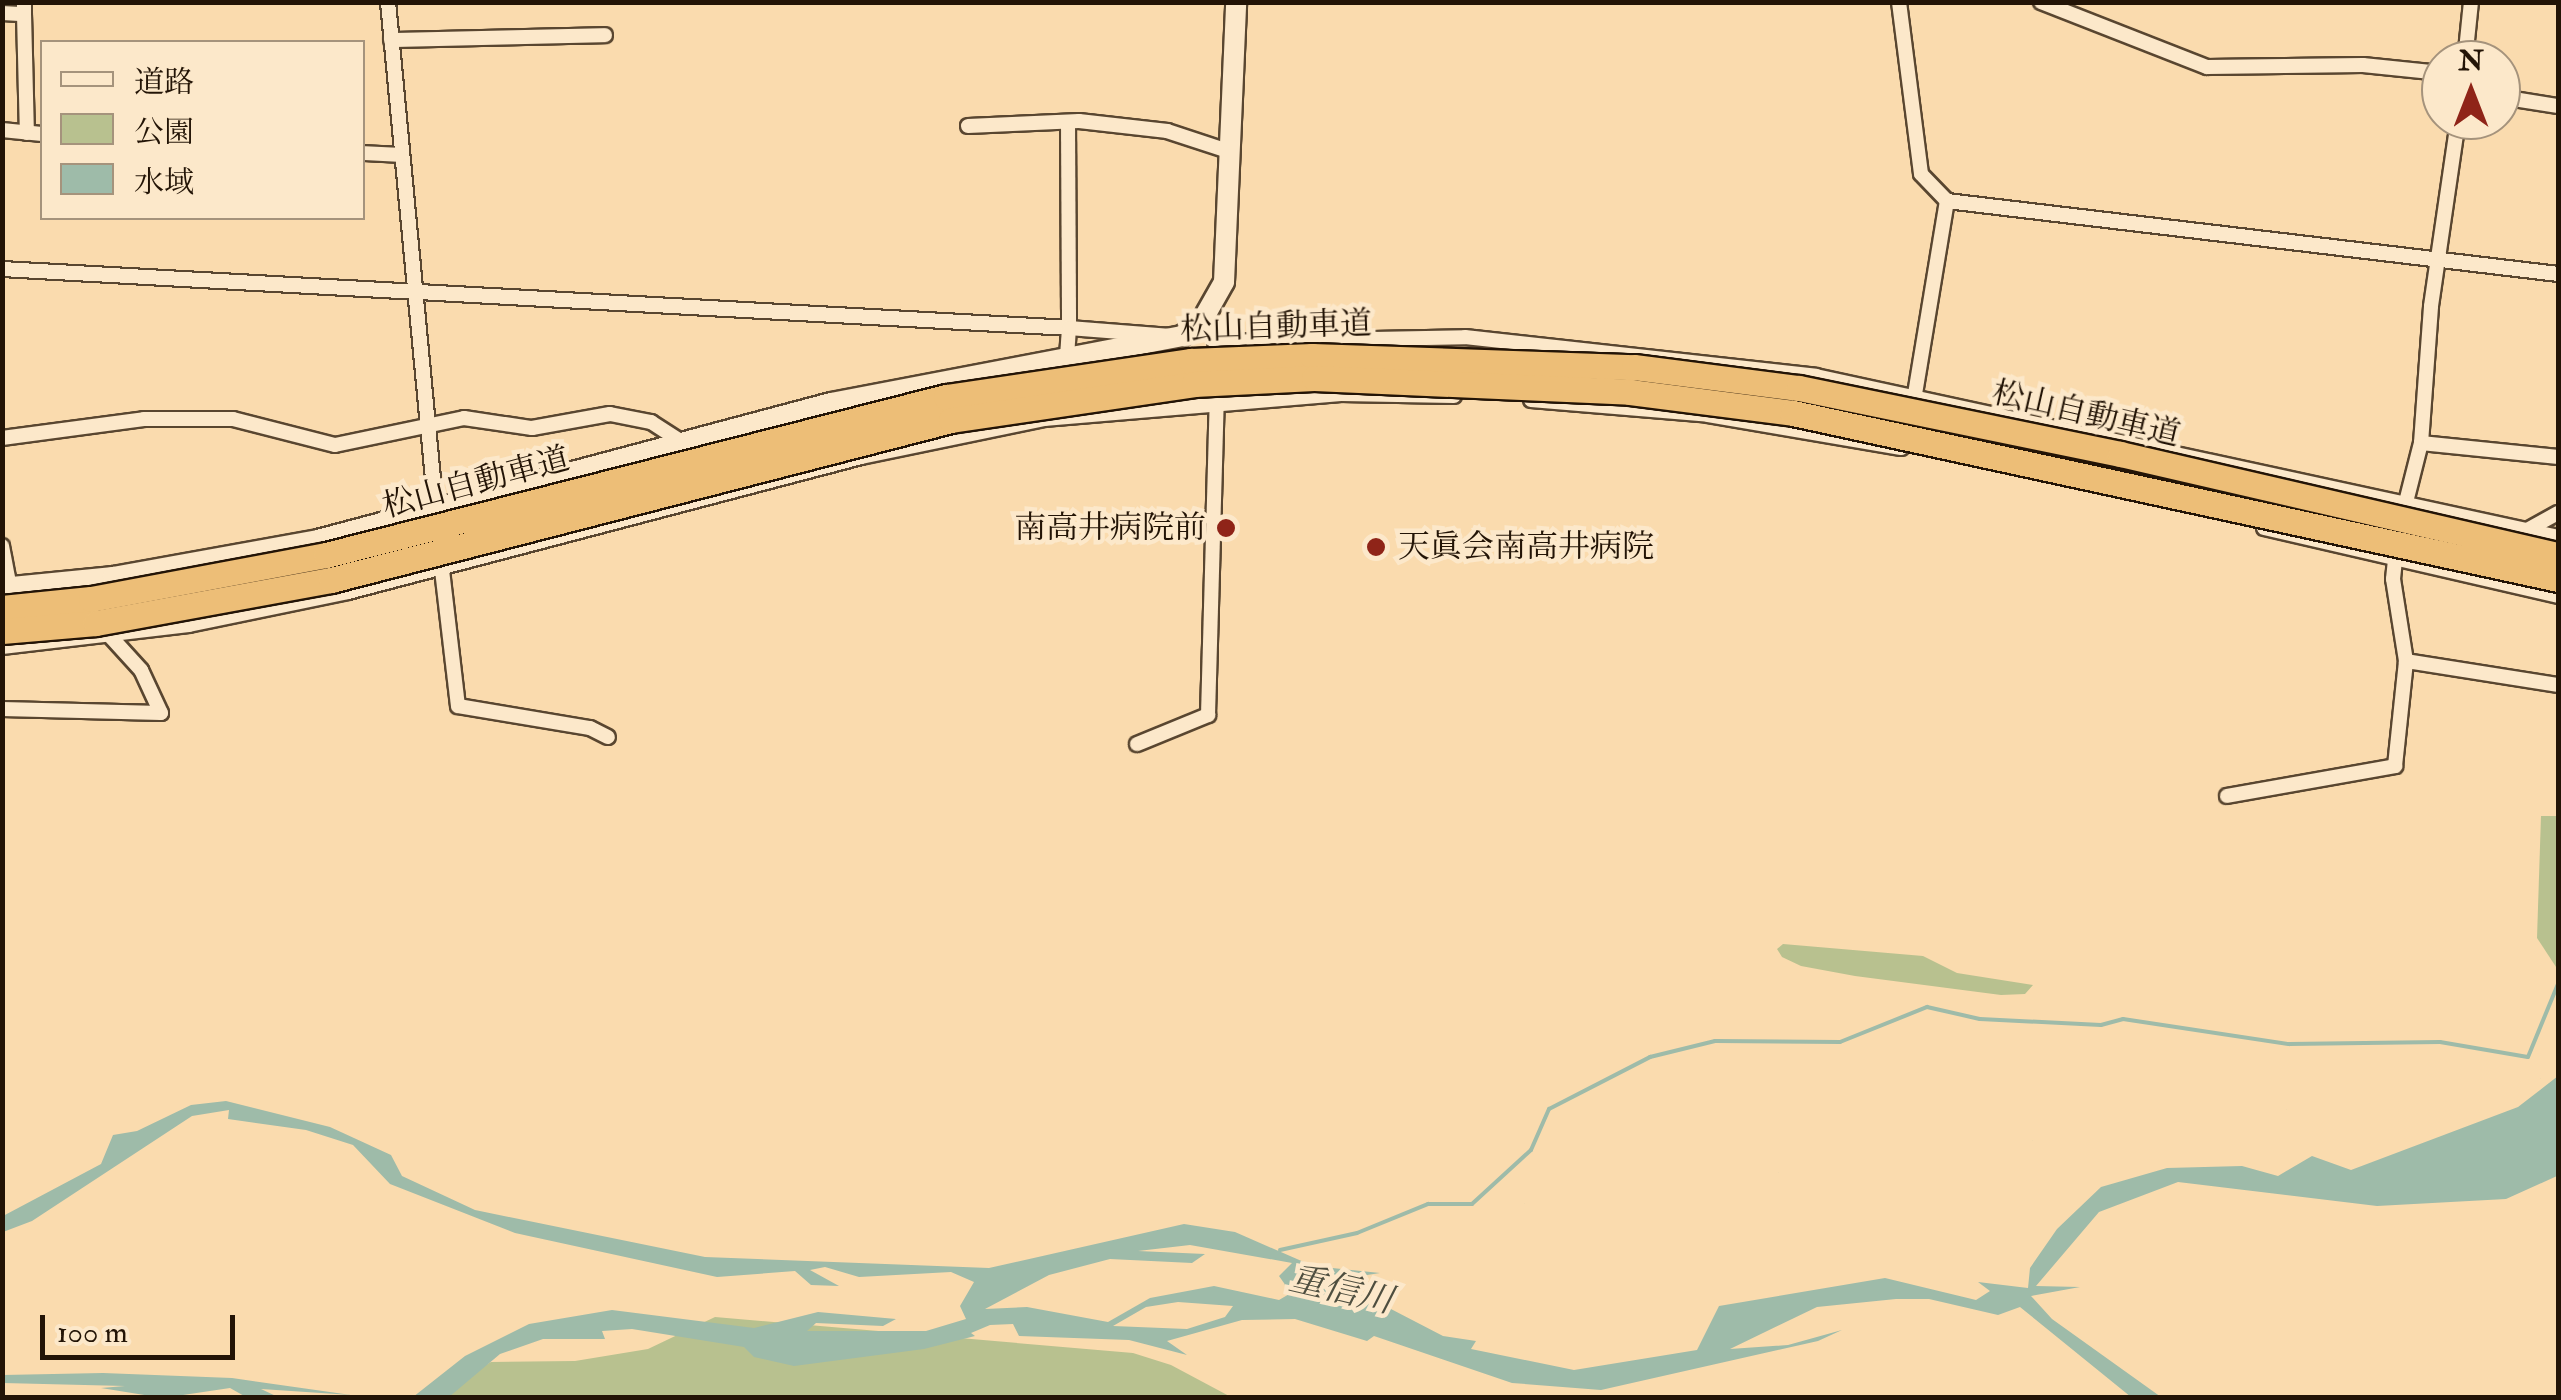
<!DOCTYPE html>
<html>
<head>
<meta charset="utf-8">
<style>
  body { margin:0 }
  #map { position:relative; width:2561px; height:1400px; overflow:hidden; background:#fadbae; font-family:"IM FELL Double Pica","Noto Serif JP",serif }
  div>[style] { position:absolute }
  .green>* { inset:0; background:#b8c18f }
  .water>* { inset:0; background:#9ebba9 }
  .stream>* { height:4px; margin:-2px; padding:0 2px; transform-origin:2px; border-radius:2px; background:#9ebba9 }
  .roads { filter:drop-shadow(2px 0 #594630) drop-shadow(-2px 0 #594630) drop-shadow(0 2px #594630) drop-shadow(0 -2px #594630) }
  .street>* { height:14px; margin:-7px; padding:0 7px; transform-origin:7px; border-radius:7px; background:#fce8ca }
  .secondary>* { height:20px; margin:-10px; padding:0 10px; transform-origin:10px; border-radius:10px; background:#fce8ca }
  .bridges { filter:drop-shadow(2px 0 #231406) drop-shadow(-2px 0 #231406) drop-shadow(0 2px #231406) drop-shadow(0 -2px #231406) }
  .highway-bridge>* { height:25px; margin:-12.5px; padding:0 12.5px; transform-origin:12.5px; border-radius:12.5px; background:#edbe77 }
  .dots>* { width:28px; height:28px; translate:-50% -50%; box-sizing:border-box; border:5px solid #fce8ca; border-radius:50% }
  span { translate:-50% -50%; white-space:nowrap; text-align:center; line-height:1.15; -webkit-text-stroke:9px #fce8ca; paint-order:stroke }
  .street-label { font-size:32px; color:#231406 }
  .poi-label { font-size:32px; color:#231406 }
  .right { translate:-100% -50%; text-align:right }
  .left { translate:0 -50%; text-align:left }
  .water-label { font-size:35px; color:#4e4e3f; font-style:italic }
  .frame { position:absolute; inset:0; border:5px solid #231406; pointer-events:none }
  .legend { position:absolute; left:40px; top:40px; width:325px; height:180px; box-sizing:border-box; background:#fce8ca; border:2px solid #a5937c; margin:0; padding:12px 18px; list-style:none; font-size:30px; color:#231406 }
  .legend li { display:flex; align-items:center; gap:20px; height:50px }
  .legend b { width:50px; border:2px solid #a5937c }
  .north { position:absolute; left:2421px; top:40px; width:100px; height:100px; box-sizing:border-box; background:#fce8ca; border:2px solid #a5937c; border-radius:50%; rotate:0deg; font-size:28px; font-weight:700; line-height:40px; text-align:center; color:#231406 }
  .north::after { content:''; display:block; margin:auto; width:35px; height:45px; background:#8f2418; clip-path:polygon(50% 0,100% 100%,50% 72%,0 100%) }
  .scale { position:absolute; left:40px; top:1315px; width:195px; height:45px; box-sizing:border-box; border:5px solid #231406; border-top:0; padding-left:12px; font-size:30px; line-height:35px; white-space:nowrap; color:#231406; -webkit-text-stroke:8px #fce8ca; paint-order:stroke }
</style>
</head>
<body>
<div id="map">
  <div class="green">
    <i style="clip-path:polygon(2541px 816px,2558px 816px,2558px 970px,2537px 938px)"></i>
    <i style="clip-path:polygon(1783px 944px,1923px 956px,1957px 973px,2033px 985px,2025px 994px,2001px 995px,1855px 976px,1801px 966px,1782px 957px,1777px 949px)"></i>
    <i style="clip-path:polygon(715px 1317px,1133px 1353px,1171px 1365px,1231px 1397px,430px 1398px,491px 1362px,575px 1361px,648px 1349px)"></i>
  </div>
  <div class="water">
    <i style="clip-path:polygon(evenodd,2558px 1076px,2557px 1176px,2506px 1199px,2377px 1206px,2178px 1182px,2099px 1212px,2036px 1286px,2080px 1287px,2031px 1296px,2052px 1319px,2161px 1397px,2131px 1397px,2020px 1307px,1998px 1315px,1929px 1299px,1896px 1299px,1817px 1307px,1730px 1349px,1788px 1345px,1842px 1330px,1818px 1341px,1601px 1390px,1512px 1383px,1374px 1336px,1367px 1341px,1295px 1319px,1242px 1320px,1167px 1341px,1187px 1355px,1129px 1340px,1019px 1336px,1013px 1324px,990px 1325px,971px 1333px,975px 1336px,924px 1349px,794px 1366px,754px 1357px,744px 1347px,632px 1329px,602px 1331px,605px 1339px,543px 1339px,500px 1354px,449px 1397px,413px 1397px,465px 1356px,529px 1324px,612px 1310px,754px 1328px,818px 1312px,896px 1319px,883px 1326px,816px 1323px,807px 1331px,926px 1331px,966px 1319px,960px 1306px,974px 1282px,951px 1272px,859px 1277px,825px 1267px,810px 1270px,839px 1286px,811px 1285px,795px 1271px,717px 1277px,515px 1233px,390px 1184px,353px 1145px,306px 1130px,228px 1119px,229px 1110px,192px 1116px,32px 1221px,3px 1232px,3px 1216px,101px 1164px,113px 1135px,137px 1131px,191px 1105px,226px 1101px,330px 1127px,391px 1155px,402px 1176px,475px 1210px,705px 1257px,989px 1268px,1184px 1224px,1235px 1232px,1313px 1266px,1380px 1273px,1335px 1280px,1443px 1336px,1476px 1341px,1471px 1349px,1574px 1370px,1697px 1350px,1719px 1306px,1885px 1278px,1976px 1300px,1990px 1291px,1978px 1282px,2028px 1288px,2030px 1268px,2057px 1229px,2101px 1187px,2167px 1168px,2242px 1166px,2278px 1176px,2312px 1156px,2351px 1170px,2518px 1107px,2558px 1076px,1190px 1245px,1292px 1263px,1279px 1276px,1291px 1293px,1279px 1300px,1214px 1286px,1150px 1298px,1108px 1322px,1027px 1307px,985px 1309px,1049px 1275px,1110px 1259px,1192px 1263px,1205px 1254px,1138px 1251px,1190px 1245px,2558px 1076px,1178px 1302px,1233px 1306px,1225px 1317px,1187px 1329px,1113px 1326px,1146px 1307px,1178px 1302px)"></i>
    <i style="clip-path:polygon(103px 1373px,232px 1378px,351px 1395px,261px 1389px,278px 1397px,246px 1397px,230px 1388px,163px 1398px,101px 1388px,125px 1386px,3px 1383px,3px 1375px)"></i>
  </div>
  <div class="stream">
    <i style="left:1280px;top:1250px;width:79px;rotate:-12.4deg"></i>
    <i style="left:1357px;top:1233px;width:77px;rotate:-22.2deg"></i>
    <i style="left:1428px;top:1204px;width:44px"></i>
    <i style="left:1472px;top:1204px;width:80px;rotate:-42.5deg"></i>
    <i style="left:1531px;top:1150px;width:45px;rotate:-66.3deg"></i>
    <i style="left:1549px;top:1109px;width:114px;rotate:-27.2deg"></i>
    <i style="left:1650px;top:1057px;width:67px;rotate:-13.8deg"></i>
    <i style="left:1715px;top:1041px;width:125px;rotate:0.5deg"></i>
    <i style="left:1840px;top:1042px;width:94px;rotate:-21.9deg"></i>
    <i style="left:1927px;top:1007px;width:54px;rotate:12.8deg"></i>
    <i style="left:1980px;top:1019px;width:121px;rotate:2.8deg"></i>
    <i style="left:2101px;top:1025px;width:23px;rotate:-15deg"></i>
    <i style="left:2123px;top:1019px;width:168px;rotate:8.6deg"></i>
    <i style="left:2289px;top:1044px;width:151px;rotate:-0.8deg"></i>
    <i style="left:2440px;top:1042px;width:89px;rotate:9.7deg"></i>
    <i style="left:2528px;top:1057px;width:79px;rotate:-67.7deg"></i>
  </div>
  <div class="roads">
    <div class="street">
      <i style="left:388px;top:2px;width:511px;rotate:84.61deg"></i>
      <i style="left:1899px;top:2px;width:173px;rotate:82.7deg"></i>
      <i style="left:1921px;top:174px;width:37px;rotate:46deg"></i>
      <i style="left:1947px;top:201px;width:615px;rotate:6.81deg"></i>
      <i style="left:2041px;top:2px;width:178px;rotate:21.4deg"></i>
      <i style="left:2207px;top:67px;width:156px;rotate:-0.7deg"></i>
      <i style="left:2363px;top:65px;width:78px;rotate:5.9deg"></i>
      <i style="left:2px;top:13px;width:22px;rotate:3deg"></i>
      <i style="left:24px;top:14px;width:12px;rotate:-90deg"></i>
      <i style="left:24px;top:14px;width:119px;rotate:88.6deg"></i>
      <i style="left:391px;top:40px;width:214px;rotate:-1.3deg"></i>
      <i style="left:2465px;top:60px;width:58px;rotate:-84.1deg"></i>
      <i style="left:2501px;top:97px;width:58px;rotate:9deg"></i>
      <i style="left:1068px;top:123px;width:205px;rotate:89.7deg"></i>
      <i style="left:1069px;top:328px;width:102px;rotate:4.5deg"></i>
      <i style="left:968px;top:126px;width:111px;rotate:-2.6deg"></i>
      <i style="left:1079px;top:121px;width:89px;rotate:6.5deg"></i>
      <i style="left:1167px;top:131px;width:67px;rotate:18.2deg"></i>
      <i style="left:2px;top:130px;width:40px;rotate:5.7deg"></i>
      <i style="left:362px;top:153px;width:38px;rotate:3deg"></i>
      <i style="left:2px;top:269px;width:1069px;rotate:3.16deg"></i>
      <i style="left:1069px;top:328px;width:28px;rotate:94deg"></i>
      <i style="left:1215px;top:342px;width:250px;rotate:-1.1deg"></i>
      <i style="left:1465px;top:337px;width:353px;rotate:6.3deg"></i>
      <i style="left:1816px;top:376px;width:759px;rotate:12.24deg"></i>
      <i style="left:1915px;top:394px;width:196px;rotate:-80.6deg"></i>
      <i style="left:1531px;top:400px;width:178px;rotate:4.8deg"></i>
      <i style="left:1708px;top:415px;width:196px;rotate:9.7deg"></i>
      <i style="left:2px;top:438px;width:143px;rotate:-7.6deg"></i>
      <i style="left:144px;top:419px;width:89px"></i>
      <i style="left:233px;top:419px;width:105px;rotate:14.3deg"></i>
      <i style="left:335px;top:445px;width:132px;rotate:-11.8deg"></i>
      <i style="left:464px;top:418px;width:69px;rotate:8.4deg"></i>
      <i style="left:532px;top:428px;width:79px;rotate:-10.2deg"></i>
      <i style="left:610px;top:414px;width:42px;rotate:11deg"></i>
      <i style="left:651px;top:422px;width:38px;rotate:33deg"></i>
      <i style="left:2421px;top:443px;width:138px;rotate:5.8deg"></i>
      <i style="left:2404px;top:510px;width:69px;rotate:-75.8deg"></i>
      <i style="left:2421px;top:443px;width:137px;rotate:-85.8deg"></i>
      <i style="left:2431px;top:306px;width:188px;rotate:-81.7deg"></i>
      <i style="left:2264px;top:528px;width:302px;rotate:13deg"></i>
      <i style="left:2527px;top:530px;width:35px;rotate:-29deg"></i>
      <i style="left:2px;top:546px;width:43px;rotate:79.2deg"></i>
      <i style="left:442px;top:570px;width:137px;rotate:83.3deg"></i>
      <i style="left:458px;top:706px;width:134px;rotate:9.5deg"></i>
      <i style="left:590px;top:728px;width:20px;rotate:27deg"></i>
      <i style="left:2px;top:647px;width:188px;rotate:-6.7deg"></i>
      <i style="left:189px;top:625px;width:162px;rotate:-11.7deg"></i>
      <i style="left:348px;top:592px;width:530px;rotate:-14.74deg"></i>
      <i style="left:861px;top:457px;width:187px;rotate:-11.7deg"></i>
      <i style="left:1044px;top:419px;width:298px;rotate:-4.8deg"></i>
      <i style="left:1341px;top:394px;width:113px;rotate:1deg"></i>
      <i style="left:2406px;top:661px;width:154px;rotate:9deg"></i>
      <i style="left:2px;top:709px;width:159px;rotate:1.4deg"></i>
      <i style="left:161px;top:713px;width:47px;rotate:-114.9deg"></i>
      <i style="left:141px;top:670px;width:45px;rotate:-132.3deg"></i>
      <i style="left:1137px;top:744px;width:77px;rotate:-22.2deg"></i>
      <i style="left:1208px;top:715px;width:322px;rotate:-88.4deg"></i>
      <i style="left:2227px;top:796px;width:171px;rotate:-10.1deg"></i>
      <i style="left:2395px;top:766px;width:106px;rotate:-84deg"></i>
      <i style="left:2406px;top:661px;width:83px;rotate:-99deg"></i>
      <i style="left:2393px;top:579px;width:28px;rotate:-84deg"></i>
    </div>
    <div class="secondary">
      <i style="left:2px;top:588px;width:112px;rotate:-5.7deg"></i>
      <i style="left:113px;top:577px;width:208px;rotate:-10.2deg"></i>
      <i style="left:318px;top:540px;width:531px;rotate:-14.95deg"></i>
      <i style="left:831px;top:403px;width:357px;rotate:-10.8deg"></i>
      <i style="left:1182px;top:336px;width:25px;rotate:-37deg"></i>
      <i style="left:1202px;top:321px;width:45px;rotate:-60.6deg"></i>
      <i style="left:1224px;top:282px;width:280px;rotate:-87.5deg"></i>
    </div>
  </div>
  <div class="bridges">
    <div class="highway-bridge">
      <i style="left:2px;top:608px;width:89px;rotate:-5.8deg"></i>
      <i style="left:91px;top:599px;width:239px;rotate:-10.6deg"></i>
      <i style="left:326px;top:555px;width:640px;rotate:-14.3deg"></i>
      <i style="left:946px;top:397px;width:248px;rotate:-8.4deg"></i>
      <i style="left:1191px;top:361px;width:121px;rotate:-2.4deg"></i>
      <i style="left:1312px;top:356px;width:322px;rotate:2deg"></i>
      <i style="left:1634px;top:367px;width:166px;rotate:7.3deg"></i>
      <i style="left:1799px;top:388px;width:328px;rotate:11.6deg"></i>
      <i style="left:2120px;top:454px;width:449px;rotate:13deg"></i>
      <i style="left:2px;top:631px;width:94px;rotate:-4.9deg"></i>
      <i style="left:96px;top:623px;width:239px;rotate:-10.4deg"></i>
      <i style="left:331px;top:580px;width:640px;rotate:-14.47deg"></i>
      <i style="left:951px;top:420px;width:246px;rotate:-8.4deg"></i>
      <i style="left:1194px;top:384px;width:120px;rotate:-2.9deg"></i>
      <i style="left:1314px;top:378px;width:316px;rotate:2.5deg"></i>
      <i style="left:1630px;top:392px;width:164px;rotate:7.3deg"></i>
      <i style="left:1793px;top:413px;width:783px;rotate:12.24deg"></i>
    </div>
  </div>
  <div class="dots">
    <i style="left:1226px;top:528px;background:#8f2418"></i>
    <i style="left:1376px;top:547px;background:#8f2418"></i>
  </div>
  <div class="street-label">
    <span style="left:1276px;top:327px;rotate:-2deg">松山自動車道</span>
    <span style="left:2086px;top:414px;rotate:13deg">松山自動車道</span>
    <span style="left:476px;top:483px;rotate:-15deg">松山自動車道</span>
  </div>
  <div class="poi-label">
    <span class="right" style="left:1206px;top:528px">南高井病院前</span>
    <span class="left" style="left:1398px;top:547px">天眞会南高井病院</span>
  </div>
  <div class="water-label">
    <span style="left:1341px;top:1290px;rotate:13deg">重信川</span>
  </div>
  <div class="frame"></div>
  <ul class="legend">
  <li><b style="height:12px;background:#fce8ca"></b>道路</li>
  <li><b style="height:28px;background:#b8c18f"></b>公園</li>
  <li><b style="height:28px;background:#9ebba9"></b>水域</li>
  </ul>
  <div class="north">N</div>
  <div class="scale">100 m</div>
</div>
</body>
</html>
